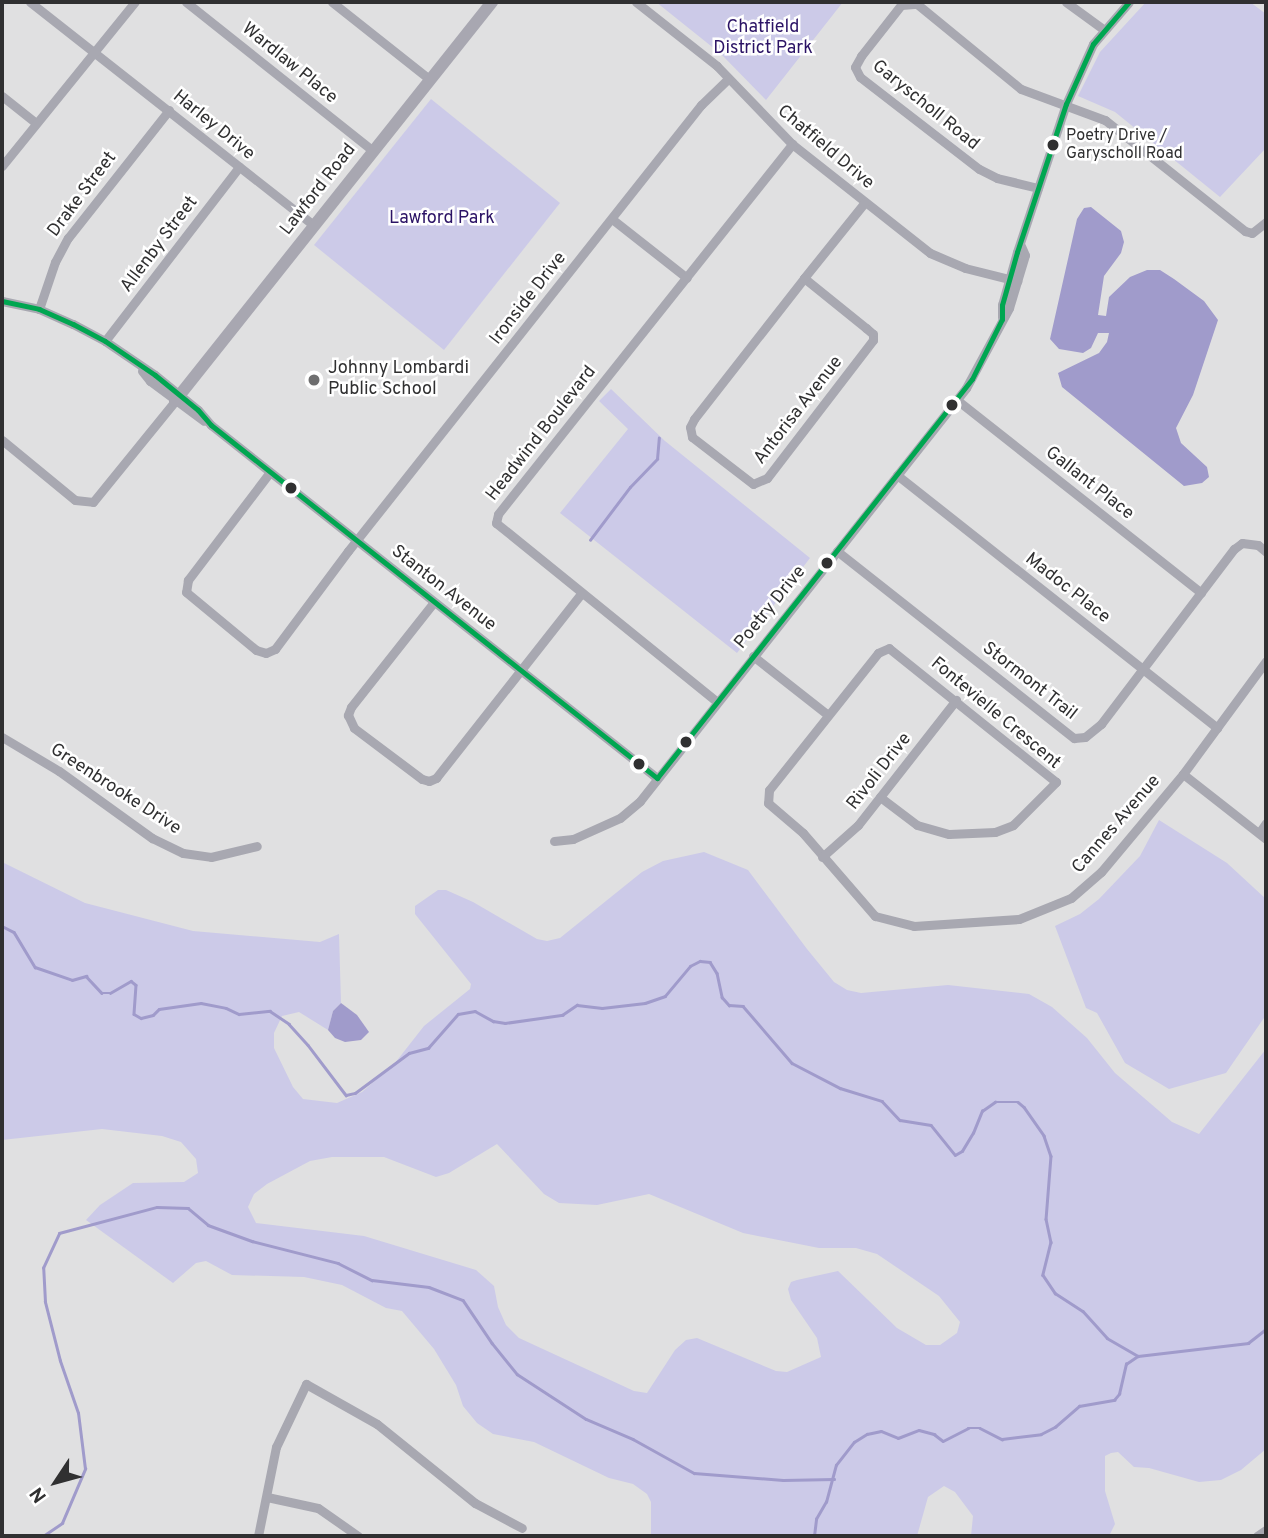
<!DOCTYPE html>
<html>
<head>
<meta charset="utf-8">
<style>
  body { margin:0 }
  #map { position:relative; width:1268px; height:1538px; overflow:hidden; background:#e0e0e1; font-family:Overpass,sans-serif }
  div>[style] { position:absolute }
  .green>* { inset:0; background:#cccae8 }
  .water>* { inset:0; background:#a09bcb }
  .stream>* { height:2.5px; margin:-1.25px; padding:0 1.25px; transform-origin:1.25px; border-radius:1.25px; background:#a09bcb }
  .street>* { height:9px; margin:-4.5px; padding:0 4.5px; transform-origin:4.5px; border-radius:4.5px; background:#a8a8b1 }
  .secondary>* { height:12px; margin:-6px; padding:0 6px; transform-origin:6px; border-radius:6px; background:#a8a7b1 }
  .bus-1>* { height:5px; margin:-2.5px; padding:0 2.5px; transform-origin:2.5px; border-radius:2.5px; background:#00a651 }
  .dots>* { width:19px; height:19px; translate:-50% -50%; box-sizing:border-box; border:4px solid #fff; border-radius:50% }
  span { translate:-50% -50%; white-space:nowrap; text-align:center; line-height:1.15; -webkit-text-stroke:5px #fff; paint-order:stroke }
  .bus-label { font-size:16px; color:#303031 }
  .left { translate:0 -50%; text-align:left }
  .park-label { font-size:18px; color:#2b1365 }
  .street-label { font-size:18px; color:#303031 }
  .poi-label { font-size:18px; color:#303031 }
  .frame { position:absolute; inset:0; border:4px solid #303031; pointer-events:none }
  .north { position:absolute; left:21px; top:1447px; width:70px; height:70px; -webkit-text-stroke:5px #fff; paint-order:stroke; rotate:234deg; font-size:19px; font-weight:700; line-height:28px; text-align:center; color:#303031 }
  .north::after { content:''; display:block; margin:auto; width:24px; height:32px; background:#303031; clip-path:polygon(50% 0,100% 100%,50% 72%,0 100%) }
</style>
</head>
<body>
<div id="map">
  <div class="green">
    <i style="clip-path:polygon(656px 2px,843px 2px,766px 100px,721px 54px)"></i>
    <i style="clip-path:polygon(1146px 2px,1250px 2px,1266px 14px,1266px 148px,1220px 197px,1115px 112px,1078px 96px,1100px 52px)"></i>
    <i style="clip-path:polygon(431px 99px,560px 203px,444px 350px,314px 245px)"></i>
    <i style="clip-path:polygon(611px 389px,665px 441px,810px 558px,737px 653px,560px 513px,628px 429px,599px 401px)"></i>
    <i style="clip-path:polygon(1159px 820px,1227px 863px,1266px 899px,1266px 1015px,1226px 1073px,1169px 1089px,1125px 1063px,1097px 1013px,1086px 1008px,1055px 926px,1080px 914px,1099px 899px,1140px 856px)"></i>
    <i style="clip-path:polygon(evenodd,704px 852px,748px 870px,807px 949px,834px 982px,847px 990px,861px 993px,948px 985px,1029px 994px,1052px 1007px,1087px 1038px,1115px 1073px,1172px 1122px,1199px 1134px,1266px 1049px,1266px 1449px,1241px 1470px,1221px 1480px,1199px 1482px,1149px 1468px,1134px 1467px,1118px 1452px,1111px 1453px,1105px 1456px,1105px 1491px,1115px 1524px,1109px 1536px,971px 1536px,973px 1516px,955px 1492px,944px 1486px,928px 1497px,917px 1536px,651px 1536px,651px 1502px,647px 1494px,633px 1484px,609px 1478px,534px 1442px,493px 1434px,477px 1423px,463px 1406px,456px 1385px,434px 1349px,402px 1311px,386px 1308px,342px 1285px,304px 1277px,232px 1275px,206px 1261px,196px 1263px,173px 1283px,86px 1220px,100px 1205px,133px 1183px,184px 1182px,198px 1173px,196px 1159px,181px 1142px,162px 1136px,102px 1129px,2px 1140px,2px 862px,85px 903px,193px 931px,320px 942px,339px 934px,341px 1003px,333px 1011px,328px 1030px,299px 1012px,282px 1016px,274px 1033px,274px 1048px,293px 1087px,303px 1099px,337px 1103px,362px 1092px,395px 1063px,424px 1026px,470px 989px,471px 984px,415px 914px,415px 906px,438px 890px,446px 890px,473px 902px,537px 939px,547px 941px,560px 938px,642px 872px,663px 861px,704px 852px,497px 1144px,544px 1194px,559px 1203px,597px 1205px,649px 1194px,743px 1233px,819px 1248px,856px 1248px,877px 1254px,939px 1296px,960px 1322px,957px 1333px,940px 1345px,926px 1345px,897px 1328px,838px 1271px,797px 1280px,791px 1282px,788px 1289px,791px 1300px,817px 1338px,821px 1357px,787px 1372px,776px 1371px,697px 1338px,686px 1340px,675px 1350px,647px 1393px,634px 1391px,519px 1338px,506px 1325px,498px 1307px,494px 1286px,476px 1270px,364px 1236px,256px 1223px,248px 1207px,254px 1194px,267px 1184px,310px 1161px,332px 1157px,384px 1157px,436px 1177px,449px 1173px,497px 1144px)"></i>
  </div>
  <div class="water">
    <i style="clip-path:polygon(1091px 207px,1121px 231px,1124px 242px,1121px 253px,1104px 276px,1098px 315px,1106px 316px,1109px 297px,1130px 277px,1147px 270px,1160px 270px,1174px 279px,1204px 301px,1218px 320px,1193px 395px,1176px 428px,1181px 443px,1207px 467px,1209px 477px,1202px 483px,1184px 486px,1062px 387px,1058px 373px,1099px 353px,1107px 342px,1109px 333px,1098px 333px,1091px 348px,1083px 353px,1059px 349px,1050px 339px,1077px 219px,1084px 208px)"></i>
    <i style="clip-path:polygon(341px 1003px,357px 1015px,369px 1032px,361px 1040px,345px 1042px,335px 1038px,328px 1030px,333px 1011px)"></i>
  </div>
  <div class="stream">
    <i style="left:590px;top:540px;width:66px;rotate:-53deg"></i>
    <i style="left:630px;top:487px;width:39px;rotate:-46deg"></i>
    <i style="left:657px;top:459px;width:21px;rotate:-85deg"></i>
    <i style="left:2px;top:926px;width:13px;rotate:27deg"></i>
    <i style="left:14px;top:932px;width:41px;rotate:59deg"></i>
    <i style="left:35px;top:967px;width:39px;rotate:19deg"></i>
    <i style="left:72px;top:980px;width:15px;rotate:-16deg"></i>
    <i style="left:86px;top:976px;width:23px;rotate:47deg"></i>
    <i style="left:102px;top:993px;width:8px"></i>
    <i style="left:110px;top:993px;width:24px;rotate:-30deg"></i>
    <i style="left:131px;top:981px;width:6px;rotate:39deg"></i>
    <i style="left:136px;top:985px;width:29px;rotate:94deg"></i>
    <i style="left:134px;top:1014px;width:8px;rotate:30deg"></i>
    <i style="left:141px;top:1018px;width:12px;rotate:-14deg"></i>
    <i style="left:153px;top:1015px;width:8px;rotate:-45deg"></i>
    <i style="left:159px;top:1009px;width:42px;rotate:-8.1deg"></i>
    <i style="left:201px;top:1003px;width:25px;rotate:11deg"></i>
    <i style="left:226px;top:1008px;width:14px;rotate:25deg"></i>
    <i style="left:239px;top:1014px;width:31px;rotate:-6deg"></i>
    <i style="left:270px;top:1011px;width:23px;rotate:34deg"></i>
    <i style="left:289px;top:1024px;width:28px;rotate:48deg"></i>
    <i style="left:308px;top:1045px;width:63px;rotate:52.8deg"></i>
    <i style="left:346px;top:1095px;width:9px;rotate:-13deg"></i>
    <i style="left:355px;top:1093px;width:67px;rotate:-36.5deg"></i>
    <i style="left:409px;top:1053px;width:20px;rotate:-15deg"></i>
    <i style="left:428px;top:1048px;width:45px;rotate:-48.6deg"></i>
    <i style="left:458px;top:1014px;width:17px;rotate:-10deg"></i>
    <i style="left:475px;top:1011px;width:21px;rotate:29deg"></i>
    <i style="left:493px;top:1021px;width:12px;rotate:9deg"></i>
    <i style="left:505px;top:1023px;width:58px;rotate:-8deg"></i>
    <i style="left:562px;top:1015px;width:18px;rotate:-34deg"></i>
    <i style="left:577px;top:1005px;width:25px;rotate:7deg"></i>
    <i style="left:602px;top:1008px;width:43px;rotate:-6.6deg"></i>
    <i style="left:645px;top:1003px;width:21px;rotate:-19deg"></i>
    <i style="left:665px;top:996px;width:39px;rotate:-50deg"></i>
    <i style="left:690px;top:966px;width:11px;rotate:-27deg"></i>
    <i style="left:700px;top:961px;width:10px;rotate:6deg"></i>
    <i style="left:710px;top:962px;width:13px;rotate:58deg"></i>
    <i style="left:717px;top:973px;width:25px;rotate:78deg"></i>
    <i style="left:722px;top:997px;width:11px;rotate:49deg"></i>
    <i style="left:729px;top:1005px;width:14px;rotate:4deg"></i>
    <i style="left:743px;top:1006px;width:75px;rotate:49.3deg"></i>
    <i style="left:792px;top:1063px;width:54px;rotate:27.5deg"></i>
    <i style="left:840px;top:1088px;width:44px;rotate:17.2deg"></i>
    <i style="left:882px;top:1101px;width:26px;rotate:47deg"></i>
    <i style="left:900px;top:1120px;width:31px;rotate:9deg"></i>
    <i style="left:931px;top:1125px;width:38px;rotate:51deg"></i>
    <i style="left:955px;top:1155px;width:8px;rotate:-30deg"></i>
    <i style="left:962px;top:1151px;width:21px;rotate:-59deg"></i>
    <i style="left:973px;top:1133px;width:24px;rotate:-68deg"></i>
    <i style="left:982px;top:1111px;width:16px;rotate:-35deg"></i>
    <i style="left:995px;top:1102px;width:23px"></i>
    <i style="left:1018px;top:1102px;width:8px;rotate:40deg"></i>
    <i style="left:1024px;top:1107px;width:35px;rotate:55deg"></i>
    <i style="left:1044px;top:1136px;width:21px;rotate:71deg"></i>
    <i style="left:1051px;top:1156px;width:63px;rotate:94.5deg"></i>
    <i style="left:1046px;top:1219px;width:24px;rotate:78deg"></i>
    <i style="left:1051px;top:1242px;width:34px;rotate:104deg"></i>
    <i style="left:1043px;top:1275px;width:22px;rotate:56deg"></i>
    <i style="left:1055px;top:1293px;width:33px;rotate:33deg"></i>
    <i style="left:1083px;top:1311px;width:36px;rotate:48deg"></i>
    <i style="left:1107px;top:1338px;width:36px;rotate:30deg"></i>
    <i style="left:43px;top:1536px;width:23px;rotate:-34deg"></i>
    <i style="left:62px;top:1523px;width:59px;rotate:-66.9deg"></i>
    <i style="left:85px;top:1469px;width:56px;rotate:-97.1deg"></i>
    <i style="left:78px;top:1413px;width:55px;rotate:-109.1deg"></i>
    <i style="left:60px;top:1361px;width:61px;rotate:-104.3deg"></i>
    <i style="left:45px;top:1302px;width:34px;rotate:-93deg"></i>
    <i style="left:43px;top:1268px;width:38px;rotate:-65deg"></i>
    <i style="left:59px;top:1233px;width:101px;rotate:-14.9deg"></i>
    <i style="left:157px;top:1207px;width:31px;rotate:2deg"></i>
    <i style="left:188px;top:1208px;width:26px;rotate:40deg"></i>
    <i style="left:208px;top:1225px;width:47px;rotate:20deg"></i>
    <i style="left:252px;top:1241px;width:89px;rotate:14.3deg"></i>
    <i style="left:338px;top:1263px;width:38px;rotate:27deg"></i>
    <i style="left:372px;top:1280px;width:57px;rotate:7deg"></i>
    <i style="left:429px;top:1287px;width:36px;rotate:21deg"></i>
    <i style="left:463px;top:1300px;width:52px;rotate:56deg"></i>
    <i style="left:492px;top:1343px;width:40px;rotate:51deg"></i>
    <i style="left:517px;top:1374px;width:82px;rotate:33.1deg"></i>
    <i style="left:586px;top:1419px;width:51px;rotate:23.1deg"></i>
    <i style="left:633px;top:1439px;width:70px;rotate:29.1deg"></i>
    <i style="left:694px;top:1473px;width:89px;rotate:4.5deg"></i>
    <i style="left:783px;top:1480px;width:51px;rotate:-1.1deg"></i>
    <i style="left:814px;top:1536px;width:17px;rotate:-83deg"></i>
    <i style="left:816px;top:1519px;width:20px;rotate:-60deg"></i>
    <i style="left:826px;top:1502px;width:38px;rotate:-75deg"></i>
    <i style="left:836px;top:1465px;width:29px;rotate:-52deg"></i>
    <i style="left:854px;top:1442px;width:15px;rotate:-32deg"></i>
    <i style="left:867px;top:1434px;width:14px;rotate:-12deg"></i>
    <i style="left:881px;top:1431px;width:18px;rotate:22deg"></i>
    <i style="left:898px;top:1438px;width:22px;rotate:-21deg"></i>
    <i style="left:919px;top:1430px;width:16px;rotate:15deg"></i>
    <i style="left:934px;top:1434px;width:11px;rotate:38deg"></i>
    <i style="left:943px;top:1441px;width:28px;rotate:-27deg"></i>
    <i style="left:968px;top:1428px;width:12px"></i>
    <i style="left:980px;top:1428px;width:25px;rotate:27deg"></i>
    <i style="left:1002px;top:1439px;width:39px;rotate:-7deg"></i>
    <i style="left:1041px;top:1434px;width:16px;rotate:-27deg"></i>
    <i style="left:1055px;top:1427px;width:32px;rotate:-41deg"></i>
    <i style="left:1079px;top:1406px;width:36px;rotate:-10deg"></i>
    <i style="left:1114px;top:1400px;width:8px;rotate:-50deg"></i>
    <i style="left:1119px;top:1394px;width:31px;rotate:-77deg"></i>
    <i style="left:1126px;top:1364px;width:14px;rotate:-34deg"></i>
    <i style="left:1138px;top:1356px;width:111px;rotate:-6.7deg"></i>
    <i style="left:1248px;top:1343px;width:23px;rotate:-38deg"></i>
  </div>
  <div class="street">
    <i style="left:30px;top:2px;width:360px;rotate:38.2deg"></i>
    <i style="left:186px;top:2px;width:238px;rotate:38.5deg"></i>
    <i style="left:332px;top:2px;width:124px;rotate:38.4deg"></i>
    <i style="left:636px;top:2px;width:103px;rotate:38.3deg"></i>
    <i style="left:717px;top:66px;width:108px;rotate:46.1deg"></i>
    <i style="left:792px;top:144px;width:176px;rotate:38.3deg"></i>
    <i style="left:930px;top:253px;width:38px;rotate:23deg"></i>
    <i style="left:965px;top:268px;width:54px;rotate:14deg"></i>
    <i style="left:1066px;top:2px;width:46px;rotate:36.1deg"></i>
    <i style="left:2px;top:96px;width:43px;rotate:38.5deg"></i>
    <i style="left:2px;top:166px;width:211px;rotate:-51deg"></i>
    <i style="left:1038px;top:188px;width:42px;rotate:-166.3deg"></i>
    <i style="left:997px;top:178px;width:20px;rotate:-153deg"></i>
    <i style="left:979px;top:169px;width:150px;rotate:-142.3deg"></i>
    <i style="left:860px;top:77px;width:11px;rotate:-117deg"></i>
    <i style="left:855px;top:67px;width:13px;rotate:-61deg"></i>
    <i style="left:861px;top:56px;width:65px;rotate:-51.9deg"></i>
    <i style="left:901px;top:5px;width:16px;rotate:-4deg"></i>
    <i style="left:917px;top:4px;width:134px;rotate:39.3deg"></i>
    <i style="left:1021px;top:89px;width:90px;rotate:20.3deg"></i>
    <i style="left:1105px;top:120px;width:179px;rotate:38.4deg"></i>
    <i style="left:1245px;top:231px;width:7px;rotate:16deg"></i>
    <i style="left:1252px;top:233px;width:18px;rotate:-38deg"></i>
    <i style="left:612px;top:219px;width:95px;rotate:38.2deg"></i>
    <i style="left:804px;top:278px;width:80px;rotate:38.9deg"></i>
    <i style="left:866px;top:328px;width:9px;rotate:41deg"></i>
    <i style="left:873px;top:334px;width:6px;rotate:90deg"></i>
    <i style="left:873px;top:340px;width:174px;rotate:127.5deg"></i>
    <i style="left:767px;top:478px;width:15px;rotate:157deg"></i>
    <i style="left:753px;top:484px;width:77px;rotate:-142.4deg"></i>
    <i style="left:692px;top:437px;width:10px;rotate:-101deg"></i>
    <i style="left:690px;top:427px;width:9px;rotate:-63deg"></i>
    <i style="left:694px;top:419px;width:179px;rotate:-52deg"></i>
    <i style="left:804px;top:278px;width:97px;rotate:-51.2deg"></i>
    <i style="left:2px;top:301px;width:38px;rotate:12deg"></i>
    <i style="left:39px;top:309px;width:37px;rotate:24deg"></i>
    <i style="left:73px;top:324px;width:36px;rotate:28deg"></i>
    <i style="left:105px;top:341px;width:60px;rotate:34.2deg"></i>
    <i style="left:155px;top:375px;width:55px;rotate:39.1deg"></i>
    <i style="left:198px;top:410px;width:20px;rotate:49deg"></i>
    <i style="left:211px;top:425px;width:569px;rotate:38.36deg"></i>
    <i style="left:39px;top:309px;width:50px;rotate:-71.2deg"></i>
    <i style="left:55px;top:262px;width:27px;rotate:-62deg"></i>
    <i style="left:68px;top:238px;width:163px;rotate:-51.7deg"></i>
    <i style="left:1002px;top:317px;width:12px;rotate:-90deg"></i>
    <i style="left:1002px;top:305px;width:55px;rotate:-74.2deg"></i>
    <i style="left:1017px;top:252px;width:156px;rotate:-71.7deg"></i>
    <i style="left:1066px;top:104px;width:66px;rotate:-65.8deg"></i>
    <i style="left:1093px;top:44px;width:55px;rotate:-49.4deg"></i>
    <i style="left:105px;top:341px;width:220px;rotate:-52.4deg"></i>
    <i style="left:142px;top:371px;width:13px;rotate:51deg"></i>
    <i style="left:150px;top:381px;width:67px;rotate:36.5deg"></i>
    <i style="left:957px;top:400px;width:311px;rotate:38.3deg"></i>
    <i style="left:2px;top:440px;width:94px;rotate:39.4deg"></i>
    <i style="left:75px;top:500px;width:18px;rotate:6deg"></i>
    <i style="left:93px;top:502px;width:130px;rotate:-50.9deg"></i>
    <i style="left:270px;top:472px;width:136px;rotate:127.2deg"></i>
    <i style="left:188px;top:580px;width:12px;rotate:99deg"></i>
    <i style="left:186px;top:592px;width:91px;rotate:39.6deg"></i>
    <i style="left:256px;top:650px;width:10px;rotate:17deg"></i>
    <i style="left:266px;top:653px;width:10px;rotate:-24deg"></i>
    <i style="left:275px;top:649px;width:122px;rotate:-53.3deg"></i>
    <i style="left:348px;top:551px;width:569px;rotate:-51.64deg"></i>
    <i style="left:701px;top:105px;width:37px;rotate:-44deg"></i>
    <i style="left:897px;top:475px;width:408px;rotate:38.3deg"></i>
    <i style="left:837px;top:551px;width:302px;rotate:38.3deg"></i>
    <i style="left:1074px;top:738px;width:11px;rotate:-5deg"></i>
    <i style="left:1085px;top:737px;width:21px;rotate:-39deg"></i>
    <i style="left:1101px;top:724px;width:220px;rotate:-52.8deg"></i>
    <i style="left:1234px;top:549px;width:10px;rotate:-37deg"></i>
    <i style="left:1242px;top:543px;width:16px;rotate:7deg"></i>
    <i style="left:1258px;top:545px;width:11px;rotate:41deg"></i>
    <i style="left:434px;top:602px;width:134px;rotate:128.3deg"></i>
    <i style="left:351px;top:707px;width:9px;rotate:111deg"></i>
    <i style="left:348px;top:715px;width:14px;rotate:65deg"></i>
    <i style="left:354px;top:728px;width:85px;rotate:36.9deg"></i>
    <i style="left:422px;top:779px;width:7px;rotate:16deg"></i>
    <i style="left:429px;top:781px;width:8px;rotate:-23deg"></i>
    <i style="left:436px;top:778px;width:234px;rotate:-51.8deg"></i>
    <i style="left:753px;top:656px;width:95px;rotate:38.2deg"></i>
    <i style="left:716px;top:701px;width:283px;rotate:-141deg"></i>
    <i style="left:496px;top:523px;width:9px;rotate:-77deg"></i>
    <i style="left:498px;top:514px;width:473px;rotate:-51.5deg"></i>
    <i style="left:2px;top:737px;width:66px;rotate:30.8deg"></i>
    <i style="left:59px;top:771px;width:115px;rotate:35.8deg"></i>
    <i style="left:152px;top:838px;width:34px;rotate:26deg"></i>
    <i style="left:183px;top:853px;width:28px;rotate:8deg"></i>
    <i style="left:211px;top:857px;width:47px;rotate:-13.4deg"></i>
    <i style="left:1183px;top:774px;width:105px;rotate:38.1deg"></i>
    <i style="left:880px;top:797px;width:46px;rotate:37.1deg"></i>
    <i style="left:917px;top:825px;width:33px;rotate:16deg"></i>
    <i style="left:949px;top:834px;width:46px;rotate:-2.5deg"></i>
    <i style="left:995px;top:832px;width:19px;rotate:-21deg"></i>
    <i style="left:1013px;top:825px;width:61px;rotate:-45deg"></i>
    <i style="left:1056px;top:782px;width:214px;rotate:-141.3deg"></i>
    <i style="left:889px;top:648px;width:12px;rotate:156deg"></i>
    <i style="left:878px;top:653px;width:175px;rotate:128.5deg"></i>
    <i style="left:769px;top:790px;width:13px;rotate:94deg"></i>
    <i style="left:768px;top:803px;width:46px;rotate:40.6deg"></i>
    <i style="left:803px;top:833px;width:110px;rotate:49.1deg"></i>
    <i style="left:875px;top:916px;width:40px;rotate:14.4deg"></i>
    <i style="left:914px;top:926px;width:105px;rotate:-3.8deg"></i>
    <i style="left:1019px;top:919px;width:56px;rotate:-22deg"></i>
    <i style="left:1071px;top:898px;width:40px;rotate:-41deg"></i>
    <i style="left:1101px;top:872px;width:128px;rotate:-50.1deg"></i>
    <i style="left:1183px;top:774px;width:140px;rotate:-53.7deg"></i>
    <i style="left:1259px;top:833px;width:12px;rotate:-55deg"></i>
    <i style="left:554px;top:841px;width:19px;rotate:-6deg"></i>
    <i style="left:573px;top:839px;width:51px;rotate:-24.1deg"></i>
    <i style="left:620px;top:818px;width:26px;rotate:-40deg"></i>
    <i style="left:640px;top:801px;width:526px;rotate:-51.71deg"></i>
    <i style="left:966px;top:388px;width:91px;rotate:-61.7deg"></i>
    <i style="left:1009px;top:308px;width:55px;rotate:-73.2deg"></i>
    <i style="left:1025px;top:255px;width:10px;rotate:-114deg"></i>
    <i style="left:822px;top:857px;width:48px;rotate:-41.6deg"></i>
    <i style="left:858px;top:825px;width:159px;rotate:-51.9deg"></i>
    <i style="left:267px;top:1497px;width:52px;rotate:12.2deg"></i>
    <i style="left:318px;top:1508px;width:49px;rotate:35deg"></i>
    <i style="left:258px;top:1536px;width:91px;rotate:-78.6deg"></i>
    <i style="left:276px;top:1447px;width:70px;rotate:-64.5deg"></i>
    <i style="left:306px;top:1384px;width:81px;rotate:29.4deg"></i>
    <i style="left:377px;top:1424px;width:126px;rotate:38.9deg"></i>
    <i style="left:475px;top:1503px;width:53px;rotate:28deg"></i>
    <i style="left:1257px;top:1536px;width:11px;rotate:-34deg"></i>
  </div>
  <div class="secondary">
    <i style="left:175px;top:401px;width:510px;rotate:-51.53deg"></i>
  </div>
  <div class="bus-1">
    <i style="left:2px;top:301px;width:38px;rotate:12deg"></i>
    <i style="left:39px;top:309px;width:37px;rotate:24deg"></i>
    <i style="left:73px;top:324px;width:36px;rotate:28deg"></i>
    <i style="left:105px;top:341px;width:60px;rotate:34.2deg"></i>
    <i style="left:155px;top:375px;width:55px;rotate:39.1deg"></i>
    <i style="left:198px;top:410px;width:20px;rotate:49deg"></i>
    <i style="left:211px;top:425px;width:569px;rotate:38.36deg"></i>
    <i style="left:657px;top:778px;width:508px;rotate:-51.71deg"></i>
    <i style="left:972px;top:379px;width:67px;rotate:-63.4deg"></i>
    <i style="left:1002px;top:319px;width:14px;rotate:-90deg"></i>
    <i style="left:1002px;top:305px;width:55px;rotate:-74.2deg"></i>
    <i style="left:1017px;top:252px;width:156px;rotate:-71.7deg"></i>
    <i style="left:1066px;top:104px;width:66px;rotate:-65.8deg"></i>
    <i style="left:1093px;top:44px;width:55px;rotate:-49.4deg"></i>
  </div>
  <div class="dots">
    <i style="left:1053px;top:145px;background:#303031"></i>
    <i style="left:314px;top:380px;background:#6e6e6f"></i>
    <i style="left:952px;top:405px;background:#303031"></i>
    <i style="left:291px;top:488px;background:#303031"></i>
    <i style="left:827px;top:563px;background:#303031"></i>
    <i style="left:686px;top:742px;background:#303031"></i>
    <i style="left:639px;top:764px;background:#303031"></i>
  </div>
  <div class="bus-label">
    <span class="left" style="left:1066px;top:145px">Poetry Drive /<br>Garyscholl Road</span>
  </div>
  <div class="park-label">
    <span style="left:763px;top:39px">Chatfield<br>District Park</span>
    <span style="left:442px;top:219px">Lawford Park</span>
  </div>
  <div class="street-label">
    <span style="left:289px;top:64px;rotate:39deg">Wardlaw Place</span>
    <span style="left:925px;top:106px;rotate:39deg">Garyscholl Road</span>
    <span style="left:213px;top:126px;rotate:39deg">Harley Drive</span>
    <span style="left:825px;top:148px;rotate:40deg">Chatfield Drive</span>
    <span style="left:319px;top:190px;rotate:-52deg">Lawford Road</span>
    <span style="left:83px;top:195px;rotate:-53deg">Drake Street</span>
    <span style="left:160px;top:245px;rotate:-53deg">Allenby Street</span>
    <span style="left:529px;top:299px;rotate:-52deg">Ironside Drive</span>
    <span style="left:799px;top:411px;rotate:-52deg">Antorisa Avenue</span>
    <span style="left:542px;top:434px;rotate:-52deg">Headwind Boulevard</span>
    <span style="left:1089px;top:484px;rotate:38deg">Gallant Place</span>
    <span style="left:443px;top:589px;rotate:38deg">Stanton Avenue</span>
    <span style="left:1067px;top:589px;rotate:38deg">Madoc Place</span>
    <span style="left:771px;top:608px;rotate:-51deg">Poetry Drive</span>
    <span style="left:1029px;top:682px;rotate:38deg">Stormont Trail</span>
    <span style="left:995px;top:714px;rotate:40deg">Fontevielle Crescent</span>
    <span style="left:880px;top:772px;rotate:-52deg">Rivoli Drive</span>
    <span style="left:115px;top:790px;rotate:33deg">Greenbrooke Drive</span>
    <span style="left:1117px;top:825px;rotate:-49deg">Cannes Avenue</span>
  </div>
  <div class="poi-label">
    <span class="left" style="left:328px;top:380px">Johnny Lombardi<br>Public School</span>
  </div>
  <div class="frame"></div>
  <div class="north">N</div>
</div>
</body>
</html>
